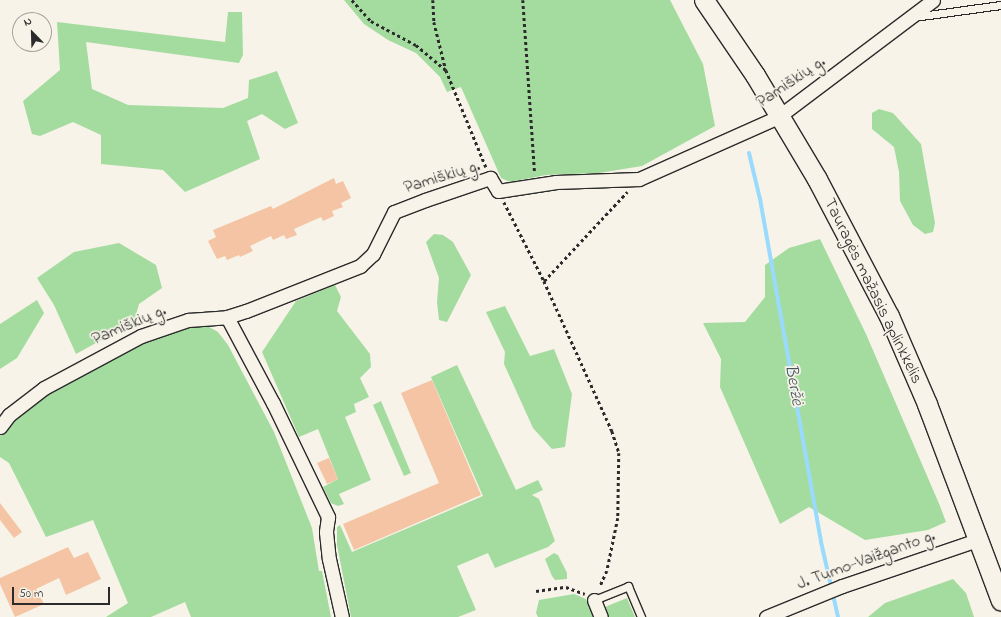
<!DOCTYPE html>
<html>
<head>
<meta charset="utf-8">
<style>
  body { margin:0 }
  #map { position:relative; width:1001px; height:617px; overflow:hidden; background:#f7f3e8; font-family:"Indie Flower",sans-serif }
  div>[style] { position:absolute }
  .green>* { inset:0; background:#a4dca0 }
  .stream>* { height:4px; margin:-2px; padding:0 2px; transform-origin:2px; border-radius:2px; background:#9adafc }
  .building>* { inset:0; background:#f4c4a4 }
  .path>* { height:2.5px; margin-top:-1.25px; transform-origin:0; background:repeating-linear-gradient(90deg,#2b2b2b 0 3px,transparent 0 6px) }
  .roads { filter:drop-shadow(1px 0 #2b2b2b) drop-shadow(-1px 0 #2b2b2b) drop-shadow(0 1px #2b2b2b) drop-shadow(0 -1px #2b2b2b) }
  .lane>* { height:7px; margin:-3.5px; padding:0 3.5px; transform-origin:3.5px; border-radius:3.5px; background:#f7f3e8 }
  .street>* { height:13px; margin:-6.5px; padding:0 6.5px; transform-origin:6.5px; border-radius:6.5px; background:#f7f3e8 }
  .secondary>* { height:19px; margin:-9.5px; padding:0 9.5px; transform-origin:9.5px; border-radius:9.5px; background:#f7f3e8 }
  span { translate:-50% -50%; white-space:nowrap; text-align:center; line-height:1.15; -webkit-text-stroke:3.5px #f7f3e8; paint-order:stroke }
  .street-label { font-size:17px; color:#2b2b2b }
  .water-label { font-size:18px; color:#47575f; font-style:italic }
  .north { position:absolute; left:12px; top:12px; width:40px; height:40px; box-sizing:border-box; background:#f7f3e8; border:1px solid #a5a39c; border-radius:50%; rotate:337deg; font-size:11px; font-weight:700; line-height:16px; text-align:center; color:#2b2b2b }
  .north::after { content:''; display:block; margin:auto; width:14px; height:18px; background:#2b2b2b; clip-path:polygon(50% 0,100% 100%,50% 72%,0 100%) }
  .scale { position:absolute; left:12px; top:587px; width:98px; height:18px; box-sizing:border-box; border:2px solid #2b2b2b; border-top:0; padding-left:5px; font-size:12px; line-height:14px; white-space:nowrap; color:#2b2b2b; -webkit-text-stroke:3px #f7f3e8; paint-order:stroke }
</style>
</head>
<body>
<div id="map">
  <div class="green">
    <i style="clip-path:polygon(344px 0,670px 0,703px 64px,715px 126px,642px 166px,599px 173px,546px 175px,510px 182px,501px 178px,461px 87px,447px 92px,440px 77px,416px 53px,388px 40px,364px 24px)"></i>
    <i style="clip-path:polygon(228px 12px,242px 12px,243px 55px,239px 63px,86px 42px,92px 89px,128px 105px,223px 108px,248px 98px,249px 80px,277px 71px,298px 123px,285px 129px,262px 114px,247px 121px,260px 159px,185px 192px,163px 170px,101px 164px,101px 135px,73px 122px,40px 136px,32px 134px,23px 101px,60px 70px,57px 22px,225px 42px)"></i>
    <i style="clip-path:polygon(879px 109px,893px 113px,921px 144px,935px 223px,933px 232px,925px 234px,913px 225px,900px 201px,899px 172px,894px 147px,872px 129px,872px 113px)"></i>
    <i style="clip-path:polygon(434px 234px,443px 235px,453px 242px,471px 275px,447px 322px,439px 320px,437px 302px,439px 278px,426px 242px)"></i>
    <i style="clip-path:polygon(820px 239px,866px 334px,940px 506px,946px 522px,928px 530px,865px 540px,809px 507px,780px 524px,720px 387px,721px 359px,703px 323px,745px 322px,765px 297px,765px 265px,789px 248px)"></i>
    <i style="clip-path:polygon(119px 243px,156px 265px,162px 288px,139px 304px,134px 322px,76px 354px,54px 305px,37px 278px,74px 252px)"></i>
    <i style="clip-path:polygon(335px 285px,341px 297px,337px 311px,370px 354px,371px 367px,360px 378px,369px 397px,354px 404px,356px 412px,345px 417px,371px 480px,339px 494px,344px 504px,338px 506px,331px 503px,323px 487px,338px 479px,318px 429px,299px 437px,262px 352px,296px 301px)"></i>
    <i style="clip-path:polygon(37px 300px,44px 313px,17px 358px,0 369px,0 324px)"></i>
    <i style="clip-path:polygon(505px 306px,530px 356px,554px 349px,572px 394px,565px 447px,552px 449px,533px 428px,504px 364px,505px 352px,486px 312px)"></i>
    <i style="clip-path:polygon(183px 324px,204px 324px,218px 332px,228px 345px,274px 432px,312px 528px,319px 571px,322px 571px,331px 617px,191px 617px,185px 602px,151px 617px,106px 617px,128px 603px,93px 520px,46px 537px,9px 463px,0 457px,0 436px,18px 411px,105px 356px)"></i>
    <i style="clip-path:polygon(457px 365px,516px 490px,538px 480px,543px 490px,532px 495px,539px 499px,555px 541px,548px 547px,495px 568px,488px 553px,457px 566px,476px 610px,458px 617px,351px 617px,337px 545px,337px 527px,340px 525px,352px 552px,483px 496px,431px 377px)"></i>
    <i style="clip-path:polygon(381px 401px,411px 473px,404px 476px,373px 405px)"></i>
    <i style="clip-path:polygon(554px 553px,558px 555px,567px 573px,567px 579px,555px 580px,552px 576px,545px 559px)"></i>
    <i style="clip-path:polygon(953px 579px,966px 593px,974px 617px,868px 617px,885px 603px)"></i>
    <i style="clip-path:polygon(574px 594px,586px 599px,594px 617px,538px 617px,536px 613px,539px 600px)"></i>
    <i style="clip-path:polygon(627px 598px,635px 617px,609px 617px,605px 607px)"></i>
  </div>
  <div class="stream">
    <i style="left:749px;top:153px;width:47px;rotate:76.6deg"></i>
    <i style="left:760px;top:199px;width:348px;rotate:79.9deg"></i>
    <i style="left:821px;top:542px;width:77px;rotate:77.2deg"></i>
  </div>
  <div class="building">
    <i style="clip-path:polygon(334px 178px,336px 184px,343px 181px,351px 198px,341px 203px,343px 207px,332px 211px,334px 216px,323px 221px,321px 217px,294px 229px,297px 235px,286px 239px,284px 235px,273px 240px,271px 236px,250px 246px,253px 251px,240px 257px,239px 255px,227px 260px,225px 256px,217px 259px,208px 241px,216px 237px,213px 230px,271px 206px,273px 209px)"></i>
    <i style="clip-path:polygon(432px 380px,481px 495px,354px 550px,343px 524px,439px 483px,401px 393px)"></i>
    <i style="clip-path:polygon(329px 458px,338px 479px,327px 484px,317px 463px)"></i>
    <i style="clip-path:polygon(0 503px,22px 532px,14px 538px,0 520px)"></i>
    <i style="clip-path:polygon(68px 547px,74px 558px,88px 552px,101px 579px,66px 595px,59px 578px,36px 589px,44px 604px,15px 617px,0 584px,0 578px)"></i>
  </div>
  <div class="path">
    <i style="left:352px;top:0;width:28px;rotate:48deg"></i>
    <i style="left:371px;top:21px;width:51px;rotate:28.1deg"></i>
    <i style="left:416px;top:45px;width:39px;rotate:40deg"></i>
    <i style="left:446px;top:70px;width:105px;rotate:67.6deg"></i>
    <i style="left:433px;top:0;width:22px;rotate:87deg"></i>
    <i style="left:434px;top:22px;width:49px;rotate:76deg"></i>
    <i style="left:523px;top:0;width:174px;rotate:86.1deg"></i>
    <i style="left:504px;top:202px;width:89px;rotate:63.1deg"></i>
    <i style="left:544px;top:281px;width:165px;rotate:65.6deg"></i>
    <i style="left:612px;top:431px;width:23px;rotate:72deg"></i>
    <i style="left:619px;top:453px;width:65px;rotate:90.9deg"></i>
    <i style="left:618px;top:518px;width:54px;rotate:101.7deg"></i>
    <i style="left:607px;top:571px;width:17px;rotate:114deg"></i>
    <i style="left:544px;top:281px;width:122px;rotate:-47deg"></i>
    <i style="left:536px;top:591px;width:30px;rotate:-8deg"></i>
    <i style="left:566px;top:587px;width:20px;rotate:20deg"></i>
  </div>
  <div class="roads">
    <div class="lane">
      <i style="left:914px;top:17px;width:88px;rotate:-7.9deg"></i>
      <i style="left:594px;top:600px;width:37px;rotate:-22deg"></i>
      <i style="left:628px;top:586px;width:34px;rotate:67deg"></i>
    </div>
    <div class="street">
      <i style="left:227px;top:317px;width:98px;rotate:61.9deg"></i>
      <i style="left:273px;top:403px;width:127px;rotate:64.2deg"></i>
      <i style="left:328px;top:517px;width:15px;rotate:98deg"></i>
      <i style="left:326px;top:532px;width:27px;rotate:84deg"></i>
      <i style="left:329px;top:559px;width:59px;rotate:77.4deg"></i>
      <i style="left:0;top:427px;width:15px;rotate:-53deg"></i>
      <i style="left:9px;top:415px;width:44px;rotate:-37.6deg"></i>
      <i style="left:44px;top:388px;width:110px;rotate:-28.2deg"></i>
      <i style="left:141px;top:336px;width:50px;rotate:-18.8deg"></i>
      <i style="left:188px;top:320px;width:39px;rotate:-4deg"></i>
      <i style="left:227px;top:317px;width:20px;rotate:-18deg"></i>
      <i style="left:246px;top:311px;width:123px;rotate:-21.5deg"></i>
      <i style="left:360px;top:266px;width:18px;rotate:-43deg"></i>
      <i style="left:373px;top:254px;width:47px;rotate:-63.4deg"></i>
      <i style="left:394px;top:212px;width:33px;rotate:-21deg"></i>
      <i style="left:425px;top:200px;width:69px;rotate:-18.7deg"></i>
      <i style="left:490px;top:178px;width:15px;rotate:58deg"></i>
      <i style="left:498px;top:191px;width:59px;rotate:-8.8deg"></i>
      <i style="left:556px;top:182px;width:83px;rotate:-2.1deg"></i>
      <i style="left:639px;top:179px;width:152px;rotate:-24deg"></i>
      <i style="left:778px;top:117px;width:194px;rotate:-37deg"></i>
      <i style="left:594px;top:600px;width:18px;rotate:68deg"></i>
      <i style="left:766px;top:617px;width:82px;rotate:-22.2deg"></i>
      <i style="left:842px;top:586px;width:146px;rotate:-18.8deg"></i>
    </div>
    <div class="secondary">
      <i style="left:704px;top:0;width:91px;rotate:55.8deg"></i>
      <i style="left:755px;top:75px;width:121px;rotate:59.2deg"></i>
      <i style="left:817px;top:179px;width:155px;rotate:62.3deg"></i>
      <i style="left:889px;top:316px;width:96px;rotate:66.6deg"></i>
      <i style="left:927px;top:404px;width:210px;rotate:69.4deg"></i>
    </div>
  </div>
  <div class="street-label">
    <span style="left:791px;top:82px;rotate:-34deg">Pamiškių g.</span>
    <span style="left:442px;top:177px;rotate:-17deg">Pamiškių g.</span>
    <span style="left:873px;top:291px;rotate:64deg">Tauragės mažasis aplinkkelis</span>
    <span style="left:129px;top:325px;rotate:-23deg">Pamiškių g.</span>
    <span style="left:866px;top:560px;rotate:-20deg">J. Tumo-Vaižganto g.</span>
  </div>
  <div class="water-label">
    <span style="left:793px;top:385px;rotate:80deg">Beržė</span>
  </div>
  <div class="north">N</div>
  <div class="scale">50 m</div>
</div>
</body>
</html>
